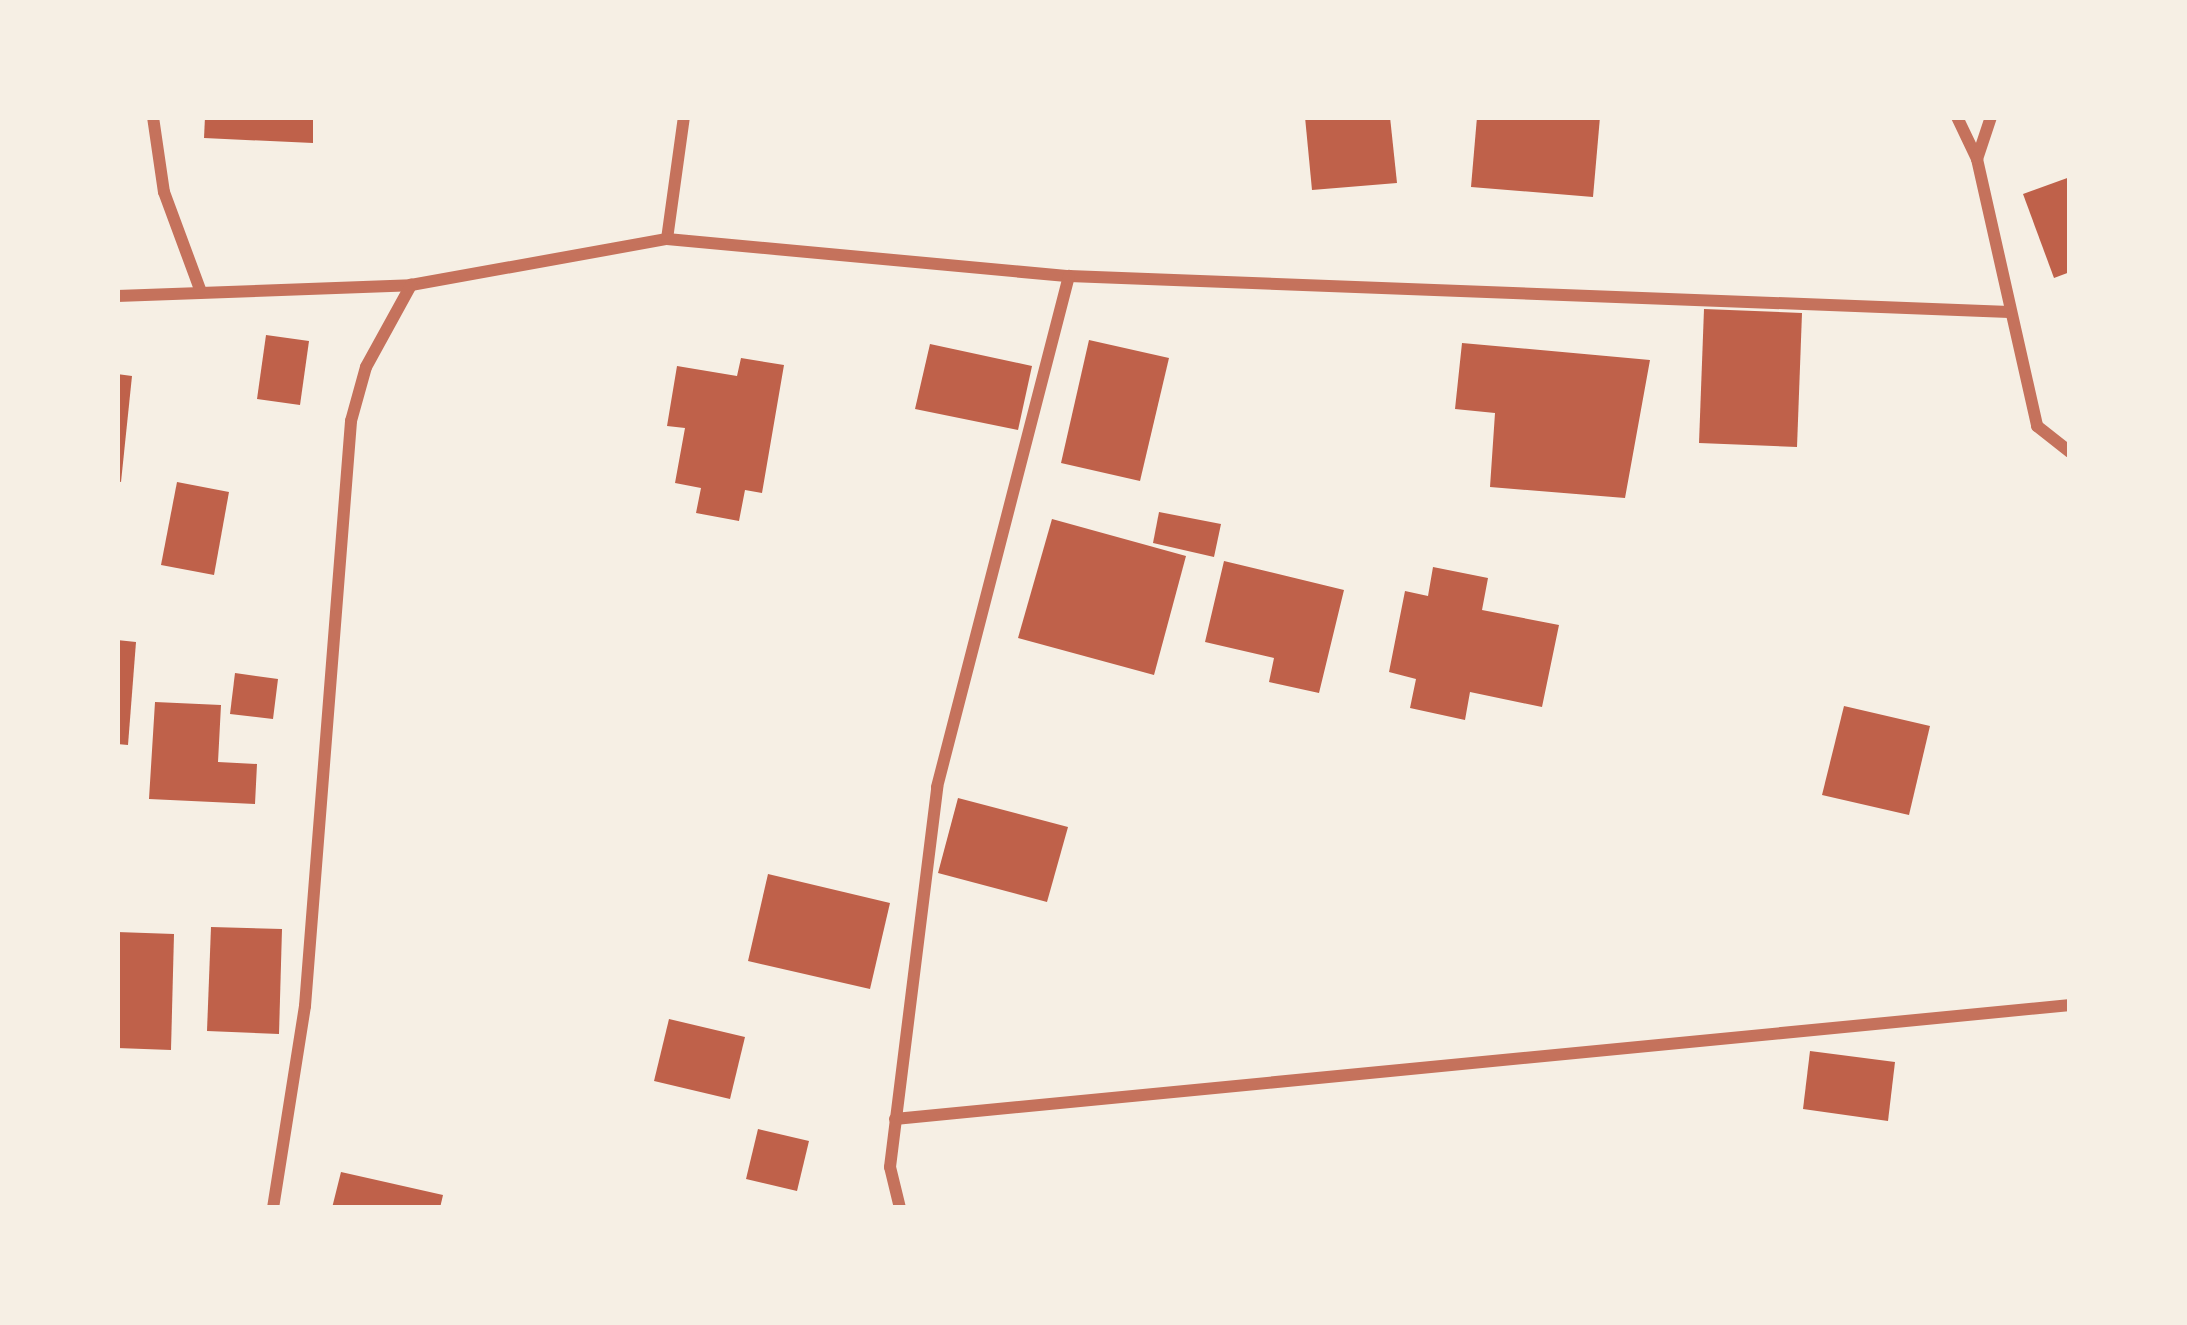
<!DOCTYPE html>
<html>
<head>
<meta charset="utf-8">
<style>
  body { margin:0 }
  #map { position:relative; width:2187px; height:1325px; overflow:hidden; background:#f6efe4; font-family:"PT Sans Narrow",sans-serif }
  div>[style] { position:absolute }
  .building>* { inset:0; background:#bf614a }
  .minor>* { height:12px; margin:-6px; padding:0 6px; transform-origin:6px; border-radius:6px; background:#c5725c }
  span { translate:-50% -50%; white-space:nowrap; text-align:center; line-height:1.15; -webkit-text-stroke:9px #f6efe4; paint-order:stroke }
  .frame { position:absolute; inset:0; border:120px solid #f6efe4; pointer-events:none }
</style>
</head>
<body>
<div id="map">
  <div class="building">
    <i style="clip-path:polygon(205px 117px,313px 117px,313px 143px,204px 138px)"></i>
    <i style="clip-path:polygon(1305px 117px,1390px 117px,1397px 183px,1312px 190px)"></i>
    <i style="clip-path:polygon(1477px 117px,1600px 117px,1593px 197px,1471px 187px)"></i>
    <i style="clip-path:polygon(2070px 177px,2070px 272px,2054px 278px,2023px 194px)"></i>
    <i style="clip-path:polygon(1704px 309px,1802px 313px,1797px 447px,1699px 443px)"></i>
    <i style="clip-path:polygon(266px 335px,309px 341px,300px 405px,257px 399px)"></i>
    <i style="clip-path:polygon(1089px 340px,1169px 358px,1140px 481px,1061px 463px)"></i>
    <i style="clip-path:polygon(1462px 343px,1650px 360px,1625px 498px,1490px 487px,1495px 413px,1455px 409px)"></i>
    <i style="clip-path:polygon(930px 344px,1032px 366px,1018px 430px,915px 409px)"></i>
    <i style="clip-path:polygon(741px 358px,784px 365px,762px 493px,745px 490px,739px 521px,696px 513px,701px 488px,675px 483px,685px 428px,667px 426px,677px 366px,737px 376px)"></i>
    <i style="clip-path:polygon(117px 374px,132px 376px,121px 482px,117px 481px)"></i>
    <i style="clip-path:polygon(177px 482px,229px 492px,214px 575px,161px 565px)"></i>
    <i style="clip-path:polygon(1159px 512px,1221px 524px,1214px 557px,1153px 543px)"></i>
    <i style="clip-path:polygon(1052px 519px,1186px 556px,1154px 675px,1018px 638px)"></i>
    <i style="clip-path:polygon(1224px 561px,1344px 590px,1319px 693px,1269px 682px,1274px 658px,1205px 642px)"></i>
    <i style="clip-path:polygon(1433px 567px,1488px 578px,1482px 610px,1559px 625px,1542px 707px,1470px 692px,1465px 720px,1410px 708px,1416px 679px,1389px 672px,1405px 591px,1428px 596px)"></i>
    <i style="clip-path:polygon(117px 640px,136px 642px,128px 745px,117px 744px)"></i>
    <i style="clip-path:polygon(235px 673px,278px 679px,273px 719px,230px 714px)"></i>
    <i style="clip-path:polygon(155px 702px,221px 705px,218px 762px,257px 764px,255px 804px,149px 799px)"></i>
    <i style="clip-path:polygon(1844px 706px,1930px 726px,1909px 815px,1822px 795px)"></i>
    <i style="clip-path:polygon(958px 798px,1068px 827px,1047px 902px,938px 873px)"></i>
    <i style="clip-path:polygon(768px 874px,890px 903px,870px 989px,748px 961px)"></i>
    <i style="clip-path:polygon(211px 927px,282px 929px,279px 1034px,207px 1031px)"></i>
    <i style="clip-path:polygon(117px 932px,174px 934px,171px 1050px,117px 1048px)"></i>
    <i style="clip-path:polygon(669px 1019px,745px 1037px,730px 1099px,654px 1081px)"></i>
    <i style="clip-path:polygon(1810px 1051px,1895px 1062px,1888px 1121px,1803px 1109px)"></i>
    <i style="clip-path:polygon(758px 1129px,809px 1141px,797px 1191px,746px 1179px)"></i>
    <i style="clip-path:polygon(341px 1172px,443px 1195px,440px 1208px,332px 1208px)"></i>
  </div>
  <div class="minor">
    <i style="left:153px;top:117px;width:76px;rotate:81.7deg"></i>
    <i style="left:164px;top:192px;width:107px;rotate:69.7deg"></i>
    <i style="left:1957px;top:117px;width:47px;rotate:64.5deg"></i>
    <i style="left:1977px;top:159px;width:274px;rotate:77.3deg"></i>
    <i style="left:2037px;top:426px;width:42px;rotate:38.2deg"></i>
    <i style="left:1977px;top:159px;width:44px;rotate:-71.6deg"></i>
    <i style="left:667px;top:239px;width:123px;rotate:-82.1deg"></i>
    <i style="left:117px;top:296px;width:294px;rotate:-2.1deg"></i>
    <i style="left:411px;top:285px;width:260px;rotate:-10.2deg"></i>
    <i style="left:667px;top:239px;width:404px;rotate:5.3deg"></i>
    <i style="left:1069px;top:276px;width:941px;rotate:2.19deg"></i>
    <i style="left:895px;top:1119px;width:1181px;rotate:-5.54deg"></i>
    <i style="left:273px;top:1208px;width:205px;rotate:-81deg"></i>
    <i style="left:305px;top:1006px;width:587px;rotate:-85.5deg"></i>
    <i style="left:351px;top:421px;width:56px;rotate:-74.5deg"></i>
    <i style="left:366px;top:367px;width:94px;rotate:-61.2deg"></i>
    <i style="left:900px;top:1208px;width:42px;rotate:-103.7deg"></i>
    <i style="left:890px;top:1167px;width:383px;rotate:-82.9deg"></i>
    <i style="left:937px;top:787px;width:528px;rotate:-75.52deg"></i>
  </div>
  <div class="frame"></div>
</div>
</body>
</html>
